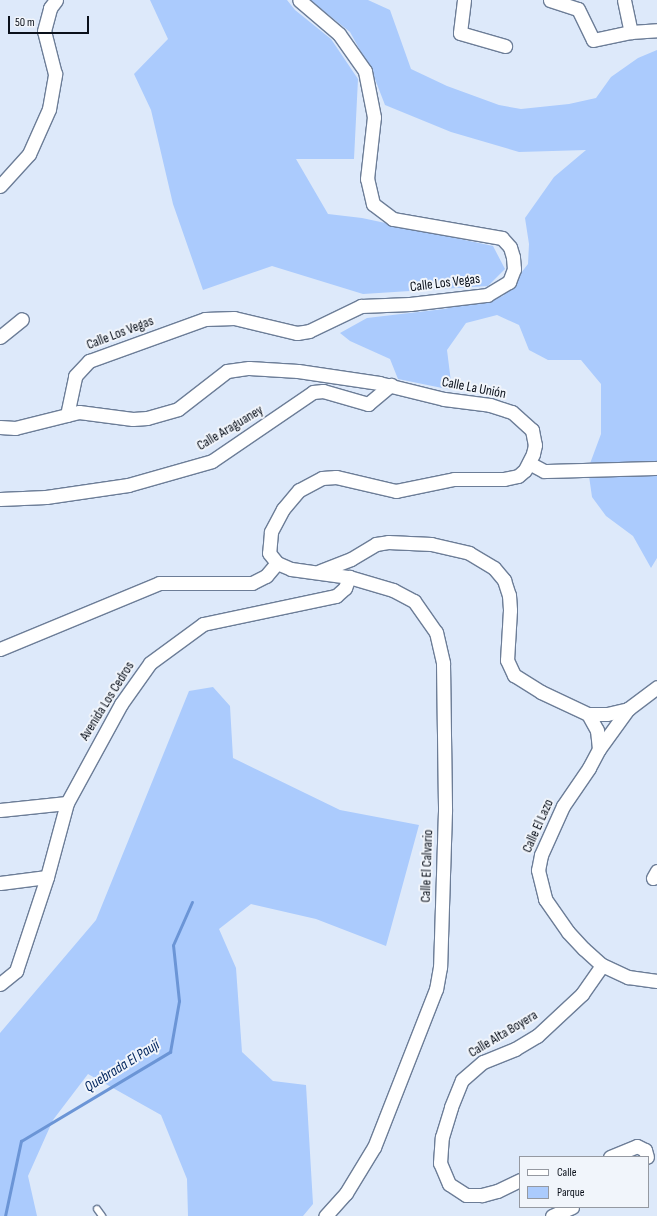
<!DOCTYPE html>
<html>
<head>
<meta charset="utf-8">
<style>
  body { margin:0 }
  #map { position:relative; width:657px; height:1216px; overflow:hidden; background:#dde9fa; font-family:"Sofia Sans Condensed",sans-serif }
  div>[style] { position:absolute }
  .green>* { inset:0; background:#abcbfd }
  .stream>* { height:3px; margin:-1.5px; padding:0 1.5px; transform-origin:1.5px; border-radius:1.5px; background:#6b95d6 }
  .roads { filter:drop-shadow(1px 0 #6c7d97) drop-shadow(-1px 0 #6c7d97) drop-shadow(0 1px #6c7d97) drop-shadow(0 -1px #6c7d97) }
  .lane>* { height:6px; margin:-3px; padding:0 3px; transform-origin:3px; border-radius:3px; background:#fff }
  .street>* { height:13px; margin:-6.5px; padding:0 6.5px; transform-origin:6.5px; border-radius:6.5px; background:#fff }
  span { translate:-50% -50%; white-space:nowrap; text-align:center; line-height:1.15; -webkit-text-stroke:4px #f1f5fb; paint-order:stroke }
  .street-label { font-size:14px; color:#0a101a }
  .water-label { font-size:15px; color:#00255e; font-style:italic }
  .legend { position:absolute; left:519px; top:1156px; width:130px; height:52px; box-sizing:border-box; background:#f1f5fb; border:1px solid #9599a1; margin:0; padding:5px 7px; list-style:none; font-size:12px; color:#0a101a }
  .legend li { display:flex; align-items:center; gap:8px; height:20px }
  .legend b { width:20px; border:1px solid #9599a1 }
  .scale { position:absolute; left:8px; top:16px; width:81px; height:18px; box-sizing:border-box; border:2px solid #0a101a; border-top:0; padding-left:5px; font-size:12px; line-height:14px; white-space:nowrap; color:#0a101a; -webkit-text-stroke:3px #f1f5fb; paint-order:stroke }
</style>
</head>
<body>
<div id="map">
  <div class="green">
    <i style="clip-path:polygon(150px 0,287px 0,295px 10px,331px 39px,358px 79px,354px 159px,296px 159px,328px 214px,362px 218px,493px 246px,505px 269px,488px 286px,363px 294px,272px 266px,203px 290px,173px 204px,151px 110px,134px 74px,168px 39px)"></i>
    <i style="clip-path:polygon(310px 0,368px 0,390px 10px,411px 69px,447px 86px,499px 105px,521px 109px,569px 104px,596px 98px,611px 77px,638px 58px,657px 50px,657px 558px,651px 568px,633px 536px,606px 516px,592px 497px,588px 469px,601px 434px,601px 384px,581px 360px,548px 360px,529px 350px,519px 325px,497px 315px,466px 323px,447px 350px,452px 390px,398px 379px,390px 359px,350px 341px,340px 333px,367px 318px,444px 309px,503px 296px,528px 264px,529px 244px,525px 218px,554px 177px,586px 150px,519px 152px,451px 132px,385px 105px,373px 74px,350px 32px)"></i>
    <i style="clip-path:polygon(213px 687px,230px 706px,233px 758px,340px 810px,419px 825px,386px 946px,316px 919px,251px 904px,219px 929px,236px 968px,242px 1052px,273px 1081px,306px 1085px,313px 1204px,303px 1216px,188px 1216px,187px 1179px,161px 1115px,88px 1074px,53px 1120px,28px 1176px,37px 1216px,0 1216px,0 1033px,96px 920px,189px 691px)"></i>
  </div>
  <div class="stream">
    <i style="left:5px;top:1216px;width:77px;rotate:-78deg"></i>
    <i style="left:21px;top:1141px;width:174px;rotate:-30.9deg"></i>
    <i style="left:170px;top:1052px;width:52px;rotate:-80deg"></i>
    <i style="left:179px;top:1001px;width:56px;rotate:-96.1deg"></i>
    <i style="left:173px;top:945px;width:47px;rotate:-66.2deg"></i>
  </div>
  <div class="roads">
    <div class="lane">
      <i style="left:97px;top:1209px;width:9px;rotate:54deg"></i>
    </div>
    <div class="street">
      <i style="left:464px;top:0;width:33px;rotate:97deg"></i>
      <i style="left:460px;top:33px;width:47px;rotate:16.1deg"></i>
      <i style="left:550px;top:0;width:29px;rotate:18deg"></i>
      <i style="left:578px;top:9px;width:34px;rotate:64deg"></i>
      <i style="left:593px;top:40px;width:39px;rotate:-12deg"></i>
      <i style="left:624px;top:0;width:33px;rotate:78deg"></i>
      <i style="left:631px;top:32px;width:26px;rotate:-4deg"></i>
      <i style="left:0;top:186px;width:43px;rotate:-47.8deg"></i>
      <i style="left:29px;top:154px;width:49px;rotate:-66deg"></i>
      <i style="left:49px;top:109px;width:36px;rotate:-80deg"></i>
      <i style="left:55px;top:74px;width:44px;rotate:-104.3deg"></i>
      <i style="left:44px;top:31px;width:24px;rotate:-75deg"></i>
      <i style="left:50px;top:8px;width:10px;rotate:-53deg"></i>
      <i style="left:0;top:337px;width:28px;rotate:-39deg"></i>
      <i style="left:67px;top:415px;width:40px;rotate:-78deg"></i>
      <i style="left:75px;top:376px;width:21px;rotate:-47deg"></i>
      <i style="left:89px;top:361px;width:123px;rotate:-19.9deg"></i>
      <i style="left:205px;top:319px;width:29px;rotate:-2deg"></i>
      <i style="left:234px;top:318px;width:65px;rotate:13.4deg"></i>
      <i style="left:297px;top:333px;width:12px;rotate:-9deg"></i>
      <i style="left:309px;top:331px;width:58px;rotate:-25.7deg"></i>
      <i style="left:361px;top:306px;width:49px;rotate:-2.3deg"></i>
      <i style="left:410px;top:304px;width:78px;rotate:-6.7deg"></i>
      <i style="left:487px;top:295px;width:26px;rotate:-31deg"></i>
      <i style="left:509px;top:282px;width:14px;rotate:-69deg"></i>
      <i style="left:514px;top:269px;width:12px;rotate:-95deg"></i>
      <i style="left:513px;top:257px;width:10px;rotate:-107deg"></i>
      <i style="left:510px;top:247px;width:12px;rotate:-132deg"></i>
      <i style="left:502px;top:238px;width:111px;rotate:-170.1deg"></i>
      <i style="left:393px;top:219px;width:25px;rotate:-143deg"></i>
      <i style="left:373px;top:204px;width:26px;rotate:-103deg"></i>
      <i style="left:367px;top:179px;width:62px;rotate:-83.6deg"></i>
      <i style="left:374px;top:117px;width:47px;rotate:-101.1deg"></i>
      <i style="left:365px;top:71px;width:45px;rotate:-125.1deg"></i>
      <i style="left:339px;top:34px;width:52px;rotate:-139.6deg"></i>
      <i style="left:0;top:427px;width:15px;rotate:4deg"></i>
      <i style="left:15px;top:428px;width:66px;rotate:-14deg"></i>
      <i style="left:79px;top:412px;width:54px;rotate:7.4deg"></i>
      <i style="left:133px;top:419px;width:14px;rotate:-4deg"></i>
      <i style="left:147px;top:418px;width:32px;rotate:-16deg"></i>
      <i style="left:178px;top:409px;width:62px;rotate:-37.8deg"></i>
      <i style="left:227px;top:371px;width:22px;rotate:-8deg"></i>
      <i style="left:249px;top:368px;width:49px;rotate:3.5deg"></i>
      <i style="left:298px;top:371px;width:82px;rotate:8.4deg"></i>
      <i style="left:379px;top:383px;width:67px;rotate:13.8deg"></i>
      <i style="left:444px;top:399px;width:46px;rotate:7.4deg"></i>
      <i style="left:490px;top:405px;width:23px;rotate:18deg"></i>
      <i style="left:512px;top:412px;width:27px;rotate:42deg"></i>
      <i style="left:532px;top:430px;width:15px;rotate:79deg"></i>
      <i style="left:535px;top:445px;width:9px;rotate:103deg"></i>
      <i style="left:533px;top:454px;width:18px;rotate:117deg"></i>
      <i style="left:525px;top:470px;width:9px;rotate:139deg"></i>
      <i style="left:518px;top:476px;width:14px;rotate:168deg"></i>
      <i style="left:504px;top:479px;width:50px;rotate:180deg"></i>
      <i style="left:454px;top:479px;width:59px;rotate:168.3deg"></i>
      <i style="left:396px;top:491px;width:62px;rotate:-166.9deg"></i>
      <i style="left:336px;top:477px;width:14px;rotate:176deg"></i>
      <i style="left:322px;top:478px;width:26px;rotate:152deg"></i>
      <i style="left:299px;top:490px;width:25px;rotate:130deg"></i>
      <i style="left:283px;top:509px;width:26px;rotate:118deg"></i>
      <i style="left:271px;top:532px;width:21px;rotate:95deg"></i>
      <i style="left:269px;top:553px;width:13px;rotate:51deg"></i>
      <i style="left:277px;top:563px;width:15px;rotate:23deg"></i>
      <i style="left:291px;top:569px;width:59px;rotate:7.9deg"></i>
      <i style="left:349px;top:577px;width:46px;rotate:16.5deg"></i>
      <i style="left:393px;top:590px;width:24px;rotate:28deg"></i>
      <i style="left:414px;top:601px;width:38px;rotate:55deg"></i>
      <i style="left:436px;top:632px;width:32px;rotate:77deg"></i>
      <i style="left:443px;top:663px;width:148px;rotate:89.2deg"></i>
      <i style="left:445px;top:811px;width:156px;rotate:91.8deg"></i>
      <i style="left:440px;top:967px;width:22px;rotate:100deg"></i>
      <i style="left:436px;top:989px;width:170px;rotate:111.4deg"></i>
      <i style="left:374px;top:1147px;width:54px;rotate:121.3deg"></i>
      <i style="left:346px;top:1193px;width:31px;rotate:132deg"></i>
      <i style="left:529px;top:463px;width:17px;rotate:28deg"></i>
      <i style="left:544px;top:471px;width:113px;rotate:-1.5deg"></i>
      <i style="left:0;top:499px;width:46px;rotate:-2.5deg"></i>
      <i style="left:46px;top:497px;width:83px;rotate:-8.3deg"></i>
      <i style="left:128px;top:485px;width:87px;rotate:-15.9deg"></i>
      <i style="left:212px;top:461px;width:122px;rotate:-34.3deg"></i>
      <i style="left:313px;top:392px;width:10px;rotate:-6deg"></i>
      <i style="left:323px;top:391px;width:47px;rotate:16.1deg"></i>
      <i style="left:368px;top:404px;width:30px;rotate:-40deg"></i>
      <i style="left:320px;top:571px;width:33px;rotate:-21deg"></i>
      <i style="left:351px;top:559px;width:29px;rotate:-31deg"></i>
      <i style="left:376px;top:544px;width:12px;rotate:-9deg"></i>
      <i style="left:388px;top:542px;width:43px;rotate:2.7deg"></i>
      <i style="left:431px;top:544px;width:39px;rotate:13deg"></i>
      <i style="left:469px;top:553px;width:29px;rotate:31deg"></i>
      <i style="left:494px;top:568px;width:16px;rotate:50deg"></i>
      <i style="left:504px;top:580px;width:16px;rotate:72deg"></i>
      <i style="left:509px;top:595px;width:15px;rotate:86deg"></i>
      <i style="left:510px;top:610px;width:50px;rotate:93.4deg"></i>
      <i style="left:507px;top:660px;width:17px;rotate:65deg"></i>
      <i style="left:514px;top:675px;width:32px;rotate:32deg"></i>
      <i style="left:541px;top:692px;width:52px;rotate:25.1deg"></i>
      <i style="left:588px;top:714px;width:19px"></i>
      <i style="left:607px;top:714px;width:22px;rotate:-13deg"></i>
      <i style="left:628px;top:709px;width:36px;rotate:-37deg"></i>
      <i style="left:0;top:649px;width:172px;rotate:-22.5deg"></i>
      <i style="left:159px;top:583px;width:93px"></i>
      <i style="left:252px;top:583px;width:16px;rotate:-27deg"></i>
      <i style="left:266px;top:576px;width:17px;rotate:-50deg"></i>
      <i style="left:628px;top:709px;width:49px;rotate:125.9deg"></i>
      <i style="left:599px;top:749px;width:21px;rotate:118deg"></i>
      <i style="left:589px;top:768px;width:46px;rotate:124.4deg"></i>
      <i style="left:563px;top:806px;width:54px;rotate:114.2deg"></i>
      <i style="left:541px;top:855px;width:15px;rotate:101deg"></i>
      <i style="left:538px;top:870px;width:30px;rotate:76deg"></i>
      <i style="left:545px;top:899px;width:40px;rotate:55.1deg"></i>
      <i style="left:568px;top:932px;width:23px;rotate:47deg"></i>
      <i style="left:584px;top:949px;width:24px;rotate:42deg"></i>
      <i style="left:602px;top:965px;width:29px;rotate:25deg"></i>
      <i style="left:628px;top:977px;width:29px;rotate:8deg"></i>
      <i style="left:588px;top:714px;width:18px;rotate:61deg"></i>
      <i style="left:597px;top:730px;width:19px;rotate:84deg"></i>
      <i style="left:0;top:810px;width:67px;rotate:-6deg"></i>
      <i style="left:653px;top:878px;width:8px;rotate:-60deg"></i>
      <i style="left:0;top:883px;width:47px;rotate:-7.3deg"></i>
      <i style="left:0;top:984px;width:21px;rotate:-39deg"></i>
      <i style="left:16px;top:971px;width:99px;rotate:-71.7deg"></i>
      <i style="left:47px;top:877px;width:77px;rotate:-74.9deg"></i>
      <i style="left:67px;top:803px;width:113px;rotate:-61.4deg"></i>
      <i style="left:121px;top:704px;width:50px;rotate:-54.7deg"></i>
      <i style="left:150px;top:663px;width:66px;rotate:-36.3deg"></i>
      <i style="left:203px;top:624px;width:136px;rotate:-11.9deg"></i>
      <i style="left:336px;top:596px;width:12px;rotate:-42deg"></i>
      <i style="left:345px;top:588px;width:12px;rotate:-70deg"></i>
      <i style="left:610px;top:1157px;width:29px;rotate:-22deg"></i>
      <i style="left:637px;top:1146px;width:9px;rotate:27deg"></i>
      <i style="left:645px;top:1150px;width:7px;rotate:74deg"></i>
      <i style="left:520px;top:1180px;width:25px;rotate:154deg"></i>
      <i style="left:497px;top:1191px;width:16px;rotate:165deg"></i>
      <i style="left:482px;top:1195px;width:16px;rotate:180deg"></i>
      <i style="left:466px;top:1195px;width:20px;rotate:-147deg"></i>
      <i style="left:449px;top:1184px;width:23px;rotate:-113deg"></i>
      <i style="left:440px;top:1163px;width:26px;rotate:-86deg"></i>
      <i style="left:442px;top:1137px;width:31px;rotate:-73deg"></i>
      <i style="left:451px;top:1107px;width:29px;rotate:-68deg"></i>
      <i style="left:462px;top:1080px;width:28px;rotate:-41deg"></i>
      <i style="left:483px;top:1062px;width:35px;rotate:-22deg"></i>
      <i style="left:515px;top:1049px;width:26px;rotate:-31deg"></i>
      <i style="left:537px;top:1036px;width:62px;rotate:-43deg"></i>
      <i style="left:582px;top:994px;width:35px;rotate:-55deg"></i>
      <i style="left:552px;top:1216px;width:22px;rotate:-24deg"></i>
    </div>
  </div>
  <div class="street-label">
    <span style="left:445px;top:283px;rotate:-7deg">Calle Los Vegas</span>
    <span style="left:120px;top:333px;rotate:-21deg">Calle Los Vegas</span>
    <span style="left:474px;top:388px;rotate:11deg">Calle La Unión</span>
    <span style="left:230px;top:428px;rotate:-31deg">Calle Araguaney</span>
    <span style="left:107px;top:701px;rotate:-58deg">Avenida Los Cedros</span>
    <span style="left:538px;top:826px;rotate:-66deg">Calle El Lazo</span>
    <span style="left:427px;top:866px;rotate:-88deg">Calle El Calvario</span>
    <span style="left:503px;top:1034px;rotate:-31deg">Calle Alta Boyera</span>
  </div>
  <div class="water-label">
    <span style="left:122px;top:1066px;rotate:-32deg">Quebrada El Paují</span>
  </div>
  <ul class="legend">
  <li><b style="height:5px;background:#fff"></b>Calle</li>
  <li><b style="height:11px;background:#abcbfd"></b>Parque</li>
  </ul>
  <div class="scale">50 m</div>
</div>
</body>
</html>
